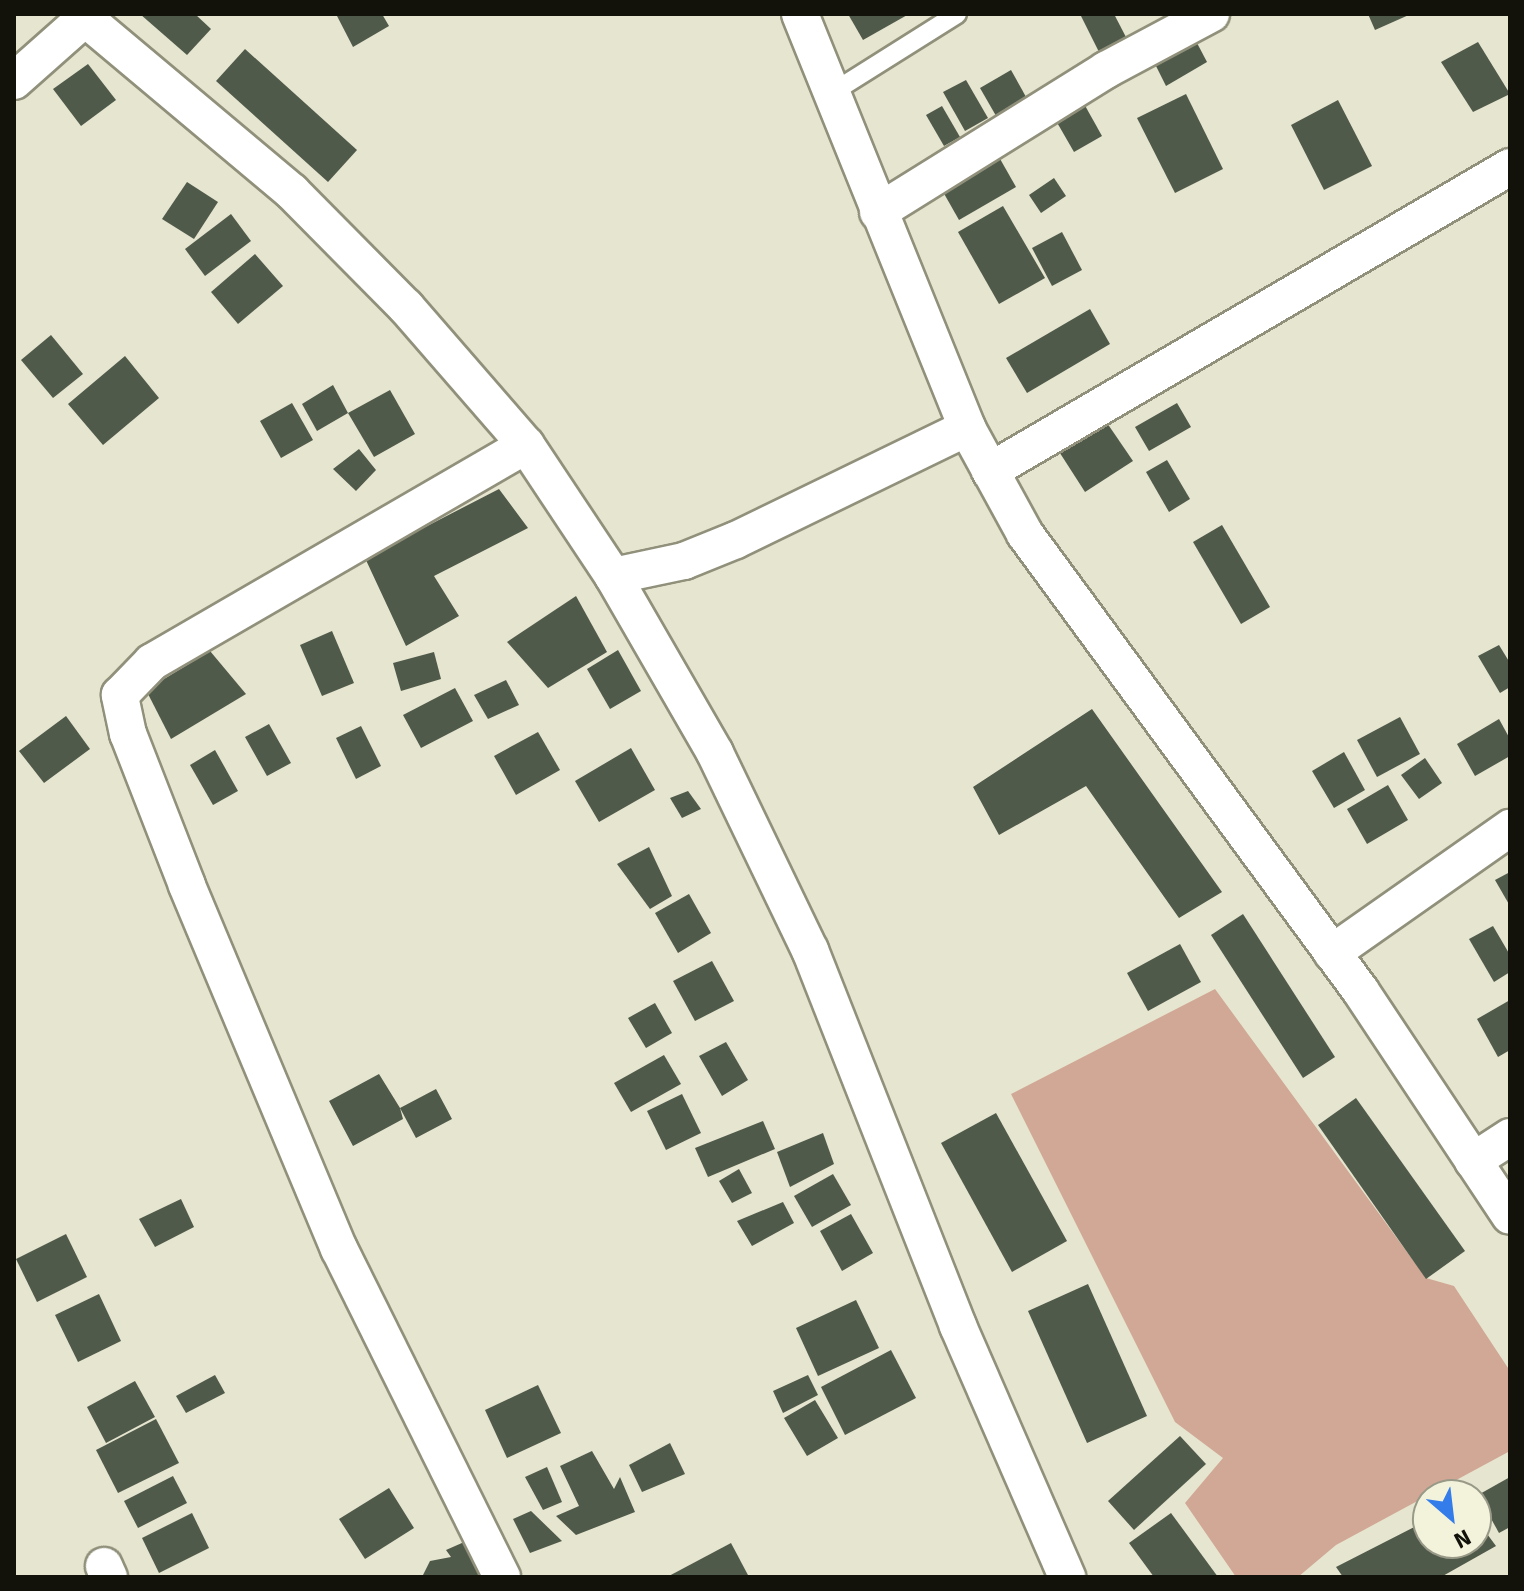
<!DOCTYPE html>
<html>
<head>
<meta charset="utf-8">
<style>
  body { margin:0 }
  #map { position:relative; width:1524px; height:1591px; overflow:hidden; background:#e6e5cf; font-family:Signika,sans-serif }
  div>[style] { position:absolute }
  .green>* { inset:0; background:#d1a895 }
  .building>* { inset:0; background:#4f5a4a }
  .roads { filter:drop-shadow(2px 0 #90907b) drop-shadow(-2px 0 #90907b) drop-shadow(0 2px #90907b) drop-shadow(0 -2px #90907b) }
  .lane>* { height:18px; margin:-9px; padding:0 9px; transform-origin:9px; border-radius:9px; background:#fff }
  .street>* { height:36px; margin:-18px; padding:0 18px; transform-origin:18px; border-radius:18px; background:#fff }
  span { translate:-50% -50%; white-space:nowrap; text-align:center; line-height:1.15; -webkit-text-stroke:8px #f3f3dc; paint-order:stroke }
  .frame { position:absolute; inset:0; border:16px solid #12110a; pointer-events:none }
  .north { position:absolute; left:1412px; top:1479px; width:80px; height:80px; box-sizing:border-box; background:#f3f3dc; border:2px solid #998; border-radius:50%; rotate:152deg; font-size:22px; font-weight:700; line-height:32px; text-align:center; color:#12110a }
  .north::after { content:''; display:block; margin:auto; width:28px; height:36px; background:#347ce9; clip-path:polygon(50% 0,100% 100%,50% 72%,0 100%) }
</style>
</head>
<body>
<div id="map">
  <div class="green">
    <i style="clip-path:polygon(1215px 989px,1426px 1278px,1454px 1286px,1510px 1371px,1510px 1451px,1336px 1545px,1298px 1577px,1236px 1577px,1185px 1503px,1223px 1458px,1175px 1422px,1011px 1094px)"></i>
  </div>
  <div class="building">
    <i style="clip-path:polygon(140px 14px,195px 14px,211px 29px,187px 55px)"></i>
    <i style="clip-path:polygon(336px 14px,382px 14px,389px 26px,353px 47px)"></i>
    <i style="clip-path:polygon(848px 14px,909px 14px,863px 40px)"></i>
    <i style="clip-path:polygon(1080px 14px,1114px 14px,1128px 41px,1100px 54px)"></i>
    <i style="clip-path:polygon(1368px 14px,1411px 14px,1375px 30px)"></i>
    <i style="clip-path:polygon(1478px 42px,1510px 94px,1473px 112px,1441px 62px)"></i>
    <i style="clip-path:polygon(1197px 43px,1207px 62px,1166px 86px,1155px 64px)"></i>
    <i style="clip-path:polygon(245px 49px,357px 150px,328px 182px,216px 81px)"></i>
    <i style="clip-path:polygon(88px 64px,116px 100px,81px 126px,53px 89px)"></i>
    <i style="clip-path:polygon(1011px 70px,1030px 104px,999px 121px,980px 88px)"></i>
    <i style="clip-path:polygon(966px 80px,988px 118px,965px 131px,943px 92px)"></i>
    <i style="clip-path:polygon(1186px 94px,1223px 169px,1175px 193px,1137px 118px)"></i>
    <i style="clip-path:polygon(1338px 100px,1372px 166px,1324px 190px,1291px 125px)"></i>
    <i style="clip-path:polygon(1083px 102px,1102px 136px,1074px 152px,1055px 119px)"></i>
    <i style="clip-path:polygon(942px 106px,960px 137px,944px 146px,926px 115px)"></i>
    <i style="clip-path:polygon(995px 150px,1016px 187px,959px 220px,938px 183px)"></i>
    <i style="clip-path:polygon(1054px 178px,1066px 196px,1041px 213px,1029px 195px)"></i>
    <i style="clip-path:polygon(187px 182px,218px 202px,194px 239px,162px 219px)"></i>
    <i style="clip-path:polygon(1003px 206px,1045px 278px,999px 304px,958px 232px)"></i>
    <i style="clip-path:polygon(231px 214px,251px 241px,205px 276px,185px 249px)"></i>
    <i style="clip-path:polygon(1062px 232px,1082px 270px,1052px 286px,1032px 248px)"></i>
    <i style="clip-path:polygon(255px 254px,283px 286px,238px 324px,211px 292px)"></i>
    <i style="clip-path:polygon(1090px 309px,1110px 344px,1027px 393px,1006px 358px)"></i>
    <i style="clip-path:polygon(51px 335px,83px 374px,53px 398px,21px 360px)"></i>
    <i style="clip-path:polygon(125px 356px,159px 398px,103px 445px,68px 404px)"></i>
    <i style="clip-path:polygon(333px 385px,348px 413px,317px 431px,302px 404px)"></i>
    <i style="clip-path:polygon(390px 390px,415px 434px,374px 457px,348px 413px)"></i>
    <i style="clip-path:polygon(292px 403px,313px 440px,281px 458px,260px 421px)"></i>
    <i style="clip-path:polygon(1177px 403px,1191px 427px,1149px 451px,1135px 427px)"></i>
    <i style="clip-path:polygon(1105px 420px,1133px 461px,1085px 492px,1058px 450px)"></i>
    <i style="clip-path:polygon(359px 449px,376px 470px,356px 491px,333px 469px)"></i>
    <i style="clip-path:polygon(1167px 460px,1190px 499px,1169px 512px,1146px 472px)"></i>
    <i style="clip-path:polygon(499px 489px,528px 528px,434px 576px,459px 616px,406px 646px,365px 558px)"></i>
    <i style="clip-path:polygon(1222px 525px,1270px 607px,1241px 624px,1193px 542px)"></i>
    <i style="clip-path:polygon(576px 596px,607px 652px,548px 688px,507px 642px)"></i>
    <i style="clip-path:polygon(332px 631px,354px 683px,322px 696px,300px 645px)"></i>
    <i style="clip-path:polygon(1499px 645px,1510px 663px,1510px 687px,1500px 693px,1478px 656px)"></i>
    <i style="clip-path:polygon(618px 650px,641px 691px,610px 709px,587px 669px)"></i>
    <i style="clip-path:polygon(210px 651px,246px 694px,171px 739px,146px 690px)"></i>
    <i style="clip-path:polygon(434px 652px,441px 679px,401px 691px,393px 663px)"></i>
    <i style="clip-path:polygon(506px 680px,519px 705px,488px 719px,474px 695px)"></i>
    <i style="clip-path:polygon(455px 688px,473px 721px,421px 748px,403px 715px)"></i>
    <i style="clip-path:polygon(1092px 709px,1222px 892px,1179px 918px,1086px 786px,999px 835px,973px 787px)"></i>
    <i style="clip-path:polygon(66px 716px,90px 749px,44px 783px,19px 751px)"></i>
    <i style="clip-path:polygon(1400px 717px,1420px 754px,1377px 777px,1357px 740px)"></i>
    <i style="clip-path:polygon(1499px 719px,1510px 739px,1510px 756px,1475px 776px,1457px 744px)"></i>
    <i style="clip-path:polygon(269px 724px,291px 763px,267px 776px,245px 737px)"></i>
    <i style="clip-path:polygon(361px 726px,381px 766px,356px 779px,336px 738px)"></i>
    <i style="clip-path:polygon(538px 732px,560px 770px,516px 795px,494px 756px)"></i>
    <i style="clip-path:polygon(631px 748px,655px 790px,599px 822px,575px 781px)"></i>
    <i style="clip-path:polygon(215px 750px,238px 791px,213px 805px,190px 765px)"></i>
    <i style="clip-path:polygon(1344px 752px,1365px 790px,1334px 808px,1312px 771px)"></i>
    <i style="clip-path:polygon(1425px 758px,1442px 783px,1419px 799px,1401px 775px)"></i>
    <i style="clip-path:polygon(1388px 785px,1408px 820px,1367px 844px,1347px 809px)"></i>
    <i style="clip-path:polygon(688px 791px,701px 809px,682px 818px,670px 798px)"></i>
    <i style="clip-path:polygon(649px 847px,672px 896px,650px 909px,617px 864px)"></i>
    <i style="clip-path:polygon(1510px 872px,1510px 906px,1495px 880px)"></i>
    <i style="clip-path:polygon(689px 894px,711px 933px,678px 953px,655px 913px)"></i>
    <i style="clip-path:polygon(1243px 914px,1335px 1057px,1303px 1078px,1211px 935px)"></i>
    <i style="clip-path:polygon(1493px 926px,1510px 955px,1510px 972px,1494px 982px,1469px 939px)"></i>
    <i style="clip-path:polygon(1180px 944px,1201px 982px,1148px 1011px,1127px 973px)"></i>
    <i style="clip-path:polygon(712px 961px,734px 1001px,695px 1021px,673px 981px)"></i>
    <i style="clip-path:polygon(1510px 1000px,1510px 1050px,1498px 1057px,1477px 1019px)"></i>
    <i style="clip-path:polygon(655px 1003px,672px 1033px,646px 1048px,628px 1018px)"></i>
    <i style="clip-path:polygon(726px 1042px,748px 1080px,722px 1096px,699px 1056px)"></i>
    <i style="clip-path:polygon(664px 1055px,681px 1084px,631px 1112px,614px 1083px)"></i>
    <i style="clip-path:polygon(379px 1074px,400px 1108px,436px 1089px,452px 1119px,416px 1138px,400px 1108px,403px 1119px,353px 1146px,329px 1101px)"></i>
    <i style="clip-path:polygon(682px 1094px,701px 1133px,666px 1150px,647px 1111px)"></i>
    <i style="clip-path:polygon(1356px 1098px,1465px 1251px,1426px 1279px,1318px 1125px)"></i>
    <i style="clip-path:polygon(996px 1113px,1067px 1241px,1012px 1272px,941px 1143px)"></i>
    <i style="clip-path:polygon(763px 1121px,775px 1149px,708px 1177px,695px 1148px)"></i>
    <i style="clip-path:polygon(823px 1133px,834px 1164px,790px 1187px,777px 1152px)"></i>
    <i style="clip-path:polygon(739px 1169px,752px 1193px,732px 1203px,719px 1181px)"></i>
    <i style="clip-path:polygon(833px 1174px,851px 1205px,812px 1227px,794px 1196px)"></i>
    <i style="clip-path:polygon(181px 1199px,194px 1227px,155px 1247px,139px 1219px)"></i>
    <i style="clip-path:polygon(783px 1202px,794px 1223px,752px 1246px,737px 1221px)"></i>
    <i style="clip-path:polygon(851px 1214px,873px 1253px,842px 1271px,820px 1231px)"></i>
    <i style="clip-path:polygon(66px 1234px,87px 1277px,37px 1302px,16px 1259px)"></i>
    <i style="clip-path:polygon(1088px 1284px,1147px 1416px,1087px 1443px,1028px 1311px)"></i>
    <i style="clip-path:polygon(99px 1294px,121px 1341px,78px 1362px,55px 1315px)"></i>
    <i style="clip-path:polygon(856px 1300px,879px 1348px,818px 1376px,796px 1328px)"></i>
    <i style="clip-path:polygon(891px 1350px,916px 1398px,845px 1435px,821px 1387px)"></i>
    <i style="clip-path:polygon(215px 1375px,225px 1393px,186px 1413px,176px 1396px)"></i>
    <i style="clip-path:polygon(808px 1375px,818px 1395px,783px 1413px,773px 1391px)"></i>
    <i style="clip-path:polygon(135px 1381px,155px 1417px,106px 1443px,87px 1407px)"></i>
    <i style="clip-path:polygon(538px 1385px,561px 1433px,507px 1458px,485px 1410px)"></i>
    <i style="clip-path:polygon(815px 1400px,838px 1438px,807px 1456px,784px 1418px)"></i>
    <i style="clip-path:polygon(156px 1419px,179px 1463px,118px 1493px,96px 1450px)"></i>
    <i style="clip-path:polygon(1180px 1436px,1206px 1464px,1134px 1530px,1108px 1501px)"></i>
    <i style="clip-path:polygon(670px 1443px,685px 1474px,642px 1492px,629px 1465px)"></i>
    <i style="clip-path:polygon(592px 1451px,614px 1489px,620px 1477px,635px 1512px,576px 1535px,556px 1516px,579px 1506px,560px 1466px)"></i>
    <i style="clip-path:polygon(547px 1467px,562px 1502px,543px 1510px,525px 1477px)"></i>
    <i style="clip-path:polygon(173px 1476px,187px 1503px,138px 1528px,124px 1501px)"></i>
    <i style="clip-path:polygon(1510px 1477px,1510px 1527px,1499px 1533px,1478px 1495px)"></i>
    <i style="clip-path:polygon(389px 1488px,414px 1528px,365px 1559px,339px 1519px)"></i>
    <i style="clip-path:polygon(531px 1511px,562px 1541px,530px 1553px,513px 1519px)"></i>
    <i style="clip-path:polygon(192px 1513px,209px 1548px,159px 1573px,142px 1538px)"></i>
    <i style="clip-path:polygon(1171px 1513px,1218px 1577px,1154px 1577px,1129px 1543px)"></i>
    <i style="clip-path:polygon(1476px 1519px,1496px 1546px,1441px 1577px,1343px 1577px,1336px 1567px,1428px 1520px,1428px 1543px,1476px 1543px)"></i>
    <i style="clip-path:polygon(471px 1539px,490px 1577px,422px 1577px,430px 1561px,451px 1557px,446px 1550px)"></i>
    <i style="clip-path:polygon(731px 1543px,749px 1577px,667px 1577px)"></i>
  </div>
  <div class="roads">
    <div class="lane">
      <i style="left:830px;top:94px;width:150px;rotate:-32.2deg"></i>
    </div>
    <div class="street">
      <i style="left:80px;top:14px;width:277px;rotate:40deg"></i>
      <i style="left:292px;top:192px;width:162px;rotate:45.3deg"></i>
      <i style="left:406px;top:307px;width:183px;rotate:49deg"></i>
      <i style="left:526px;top:445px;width:157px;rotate:56.4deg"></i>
      <i style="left:613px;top:576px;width:204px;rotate:60deg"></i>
      <i style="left:715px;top:753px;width:219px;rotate:64.3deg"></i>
      <i style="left:810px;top:950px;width:404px;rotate:68.5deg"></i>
      <i style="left:958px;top:1326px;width:274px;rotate:66.5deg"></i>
      <i style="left:800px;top:14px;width:446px;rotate:68deg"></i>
      <i style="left:967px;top:428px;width:121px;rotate:61.3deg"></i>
      <i style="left:1025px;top:534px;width:566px;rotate:53.7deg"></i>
      <i style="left:1360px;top:990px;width:271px;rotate:56.4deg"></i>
      <i style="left:14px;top:81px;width:95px;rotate:-41.6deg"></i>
      <i style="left:878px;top:212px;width:269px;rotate:-31.9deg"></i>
      <i style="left:1106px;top:70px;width:119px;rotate:-28.1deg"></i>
      <i style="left:990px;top:471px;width:602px;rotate:-30.31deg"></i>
      <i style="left:613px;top:576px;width:73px;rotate:-11.9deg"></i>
      <i style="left:684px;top:561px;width:56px;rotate:-22deg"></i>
      <i style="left:736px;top:540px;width:257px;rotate:-25.9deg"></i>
      <i style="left:1332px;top:953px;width:218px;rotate:-35.1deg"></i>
      <i style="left:1473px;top:1161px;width:44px;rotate:-33deg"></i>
      <i style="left:104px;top:1566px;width:12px;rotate:66deg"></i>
      <i style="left:502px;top:1577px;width:366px;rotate:-116.4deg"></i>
      <i style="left:339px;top:1249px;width:394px;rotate:-112.7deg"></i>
      <i style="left:187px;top:885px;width:162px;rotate:-111.3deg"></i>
      <i style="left:128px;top:734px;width:40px;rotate:-102deg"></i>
      <i style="left:120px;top:695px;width:46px;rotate:-45.9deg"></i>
      <i style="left:152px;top:662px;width:432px;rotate:-30.1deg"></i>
    </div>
  </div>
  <div class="frame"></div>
  <div class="north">N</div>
</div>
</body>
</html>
